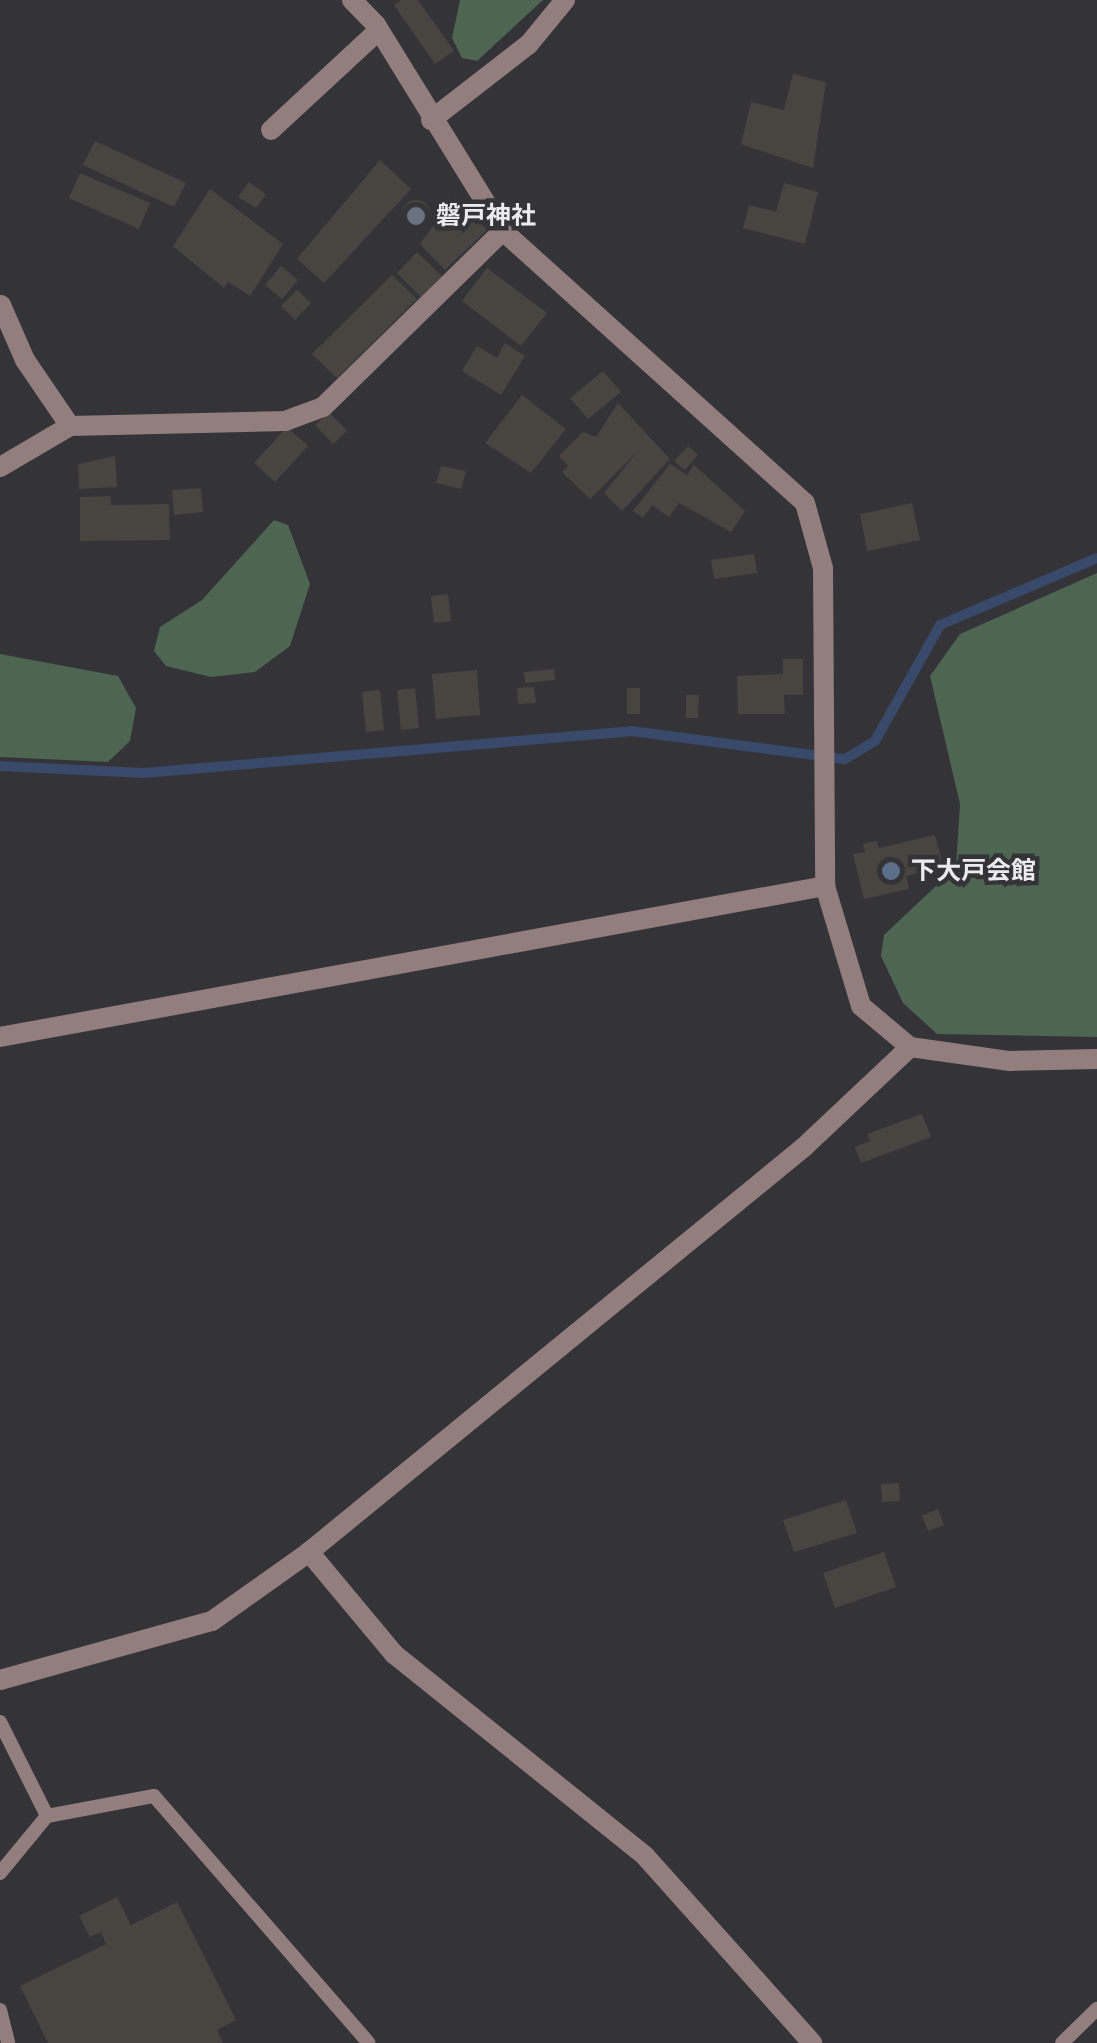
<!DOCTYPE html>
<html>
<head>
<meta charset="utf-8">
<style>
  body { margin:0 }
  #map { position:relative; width:1097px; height:2043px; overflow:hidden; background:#343337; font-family:"Crimson Pro","Noto Sans JP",serif }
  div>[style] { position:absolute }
  .green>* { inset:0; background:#4d6551 }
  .stream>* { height:10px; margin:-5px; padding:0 5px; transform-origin:5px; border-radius:5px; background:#38496a }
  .building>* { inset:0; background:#484541 }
  .round { border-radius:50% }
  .lane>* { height:14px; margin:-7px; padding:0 7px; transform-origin:7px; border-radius:7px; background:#937e7e }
  .street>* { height:20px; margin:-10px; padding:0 10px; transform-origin:10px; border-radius:10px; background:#937e7e }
  .dots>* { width:28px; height:28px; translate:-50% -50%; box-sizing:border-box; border:5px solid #343337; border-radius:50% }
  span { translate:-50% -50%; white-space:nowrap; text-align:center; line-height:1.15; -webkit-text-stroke:9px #343337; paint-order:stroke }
  .poi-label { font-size:25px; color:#ebebed; font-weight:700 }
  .left { translate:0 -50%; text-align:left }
</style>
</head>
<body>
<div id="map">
  <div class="green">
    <i style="clip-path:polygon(460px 0,543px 0,477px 61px,462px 58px,452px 38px)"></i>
    <i style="clip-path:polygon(274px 520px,288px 525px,310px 584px,290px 646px,255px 672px,211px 677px,166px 666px,154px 651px,160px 627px,202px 600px)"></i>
    <i style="clip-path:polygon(1097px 573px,1097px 1037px,937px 1034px,903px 1003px,881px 956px,884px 935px,956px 867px,960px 804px,930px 676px,960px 634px)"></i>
    <i style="clip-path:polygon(0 654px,118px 676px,136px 708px,130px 741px,108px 762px,0 757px)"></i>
  </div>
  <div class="stream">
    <i style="left:0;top:766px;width:144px;rotate:2.8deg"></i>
    <i style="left:144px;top:773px;width:489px;rotate:-4.9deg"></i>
    <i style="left:631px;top:731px;width:216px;rotate:7.5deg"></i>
    <i style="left:845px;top:759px;width:35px;rotate:-31deg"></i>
    <i style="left:875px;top:741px;width:133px;rotate:-60.7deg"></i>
    <i style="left:940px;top:625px;width:171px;rotate:-23.1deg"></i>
  </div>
  <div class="building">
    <i style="clip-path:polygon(401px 0,418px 0,454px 51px,435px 64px,394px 5px)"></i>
    <i style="clip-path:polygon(793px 74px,826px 82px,813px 168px,741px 144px,751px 102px,784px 110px)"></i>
    <i style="clip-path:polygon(95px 141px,186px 183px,174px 207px,83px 165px)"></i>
    <i style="clip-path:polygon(380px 160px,411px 189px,324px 283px,297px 259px)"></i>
    <i style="clip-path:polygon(80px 173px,150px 203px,139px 229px,69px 198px)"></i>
    <i style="clip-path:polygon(249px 182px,266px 194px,256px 208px,238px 197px)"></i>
    <i style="clip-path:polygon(784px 183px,818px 192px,805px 244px,743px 228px,749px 205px,776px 212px)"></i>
    <i style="clip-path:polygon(210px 189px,283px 244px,250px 296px,228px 282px,224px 288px,173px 246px)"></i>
    <i style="clip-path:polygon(455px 196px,487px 230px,445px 270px,420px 244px)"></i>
    <i class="round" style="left:402px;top:200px;width:28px;height:28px"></i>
    <i style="clip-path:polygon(417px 252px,442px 276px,421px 297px,397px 273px)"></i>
    <i style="clip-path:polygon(281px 266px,298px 280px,282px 299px,265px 285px)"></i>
    <i style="clip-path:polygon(487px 268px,547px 313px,521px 346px,462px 301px)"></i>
    <i style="clip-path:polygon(392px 275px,417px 299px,337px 378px,312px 354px)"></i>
    <i style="clip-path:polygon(297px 290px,311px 303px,295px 320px,281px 306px)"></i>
    <i style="clip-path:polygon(505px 343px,525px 356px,501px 395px,462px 371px,477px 346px,497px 358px)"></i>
    <i style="clip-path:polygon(603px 371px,621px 392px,588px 419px,570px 398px)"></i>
    <i style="clip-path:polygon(522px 395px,566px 429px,531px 473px,485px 443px)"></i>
    <i style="clip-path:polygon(618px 403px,670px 459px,622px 511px,604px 493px,637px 452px,590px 499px,562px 472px,568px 466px,559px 456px,583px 432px,596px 437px)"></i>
    <i style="clip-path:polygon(329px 412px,347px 431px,333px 444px,315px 425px)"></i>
    <i style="clip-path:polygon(287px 427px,308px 446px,275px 482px,254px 463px)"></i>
    <i style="clip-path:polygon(688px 446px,698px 455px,685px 470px,674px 461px)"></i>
    <i style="clip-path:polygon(115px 456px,117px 487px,79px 489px,78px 464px)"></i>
    <i style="clip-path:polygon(670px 464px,687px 475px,694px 465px,745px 511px,731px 532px,679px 503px,669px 517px,652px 505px,643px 518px,633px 511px)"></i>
    <i style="clip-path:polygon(441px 466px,466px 471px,461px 489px,436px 483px)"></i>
    <i style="clip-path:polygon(201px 488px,203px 512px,174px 515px,172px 490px)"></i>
    <i style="clip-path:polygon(111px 496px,111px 505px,169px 504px,170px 540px,80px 541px,80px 497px)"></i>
    <i style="clip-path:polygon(912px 503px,920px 540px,867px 551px,860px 514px)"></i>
    <i style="clip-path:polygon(754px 554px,757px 573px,714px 579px,711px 560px)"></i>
    <i style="clip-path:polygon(448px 594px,451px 621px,434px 623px,431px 596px)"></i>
    <i style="clip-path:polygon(783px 659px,803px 659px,803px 695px,784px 695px,785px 714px,738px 714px,737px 676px,783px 674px)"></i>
    <i style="clip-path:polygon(554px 669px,555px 680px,525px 683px,524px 672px)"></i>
    <i style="clip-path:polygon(477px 670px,480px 715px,436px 719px,432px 674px)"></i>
    <i style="clip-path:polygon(534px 687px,536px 703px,518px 704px,517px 688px)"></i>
    <i style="clip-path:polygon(415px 688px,419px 728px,401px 730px,397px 690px)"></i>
    <i style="clip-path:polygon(627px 688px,640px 688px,640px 714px,627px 714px)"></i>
    <i style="clip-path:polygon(380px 690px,384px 730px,366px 732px,362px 692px)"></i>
    <i style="clip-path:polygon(686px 695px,699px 695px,698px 718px,686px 718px)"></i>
    <i style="clip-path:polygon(935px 835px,943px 867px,906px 876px,909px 889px,864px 899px,853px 854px,865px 852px,863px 844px,877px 841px,879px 848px)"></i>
    <i style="clip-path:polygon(922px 1114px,931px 1137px,861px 1163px,855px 1147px,870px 1141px,867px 1134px)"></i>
    <i style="clip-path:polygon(899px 1483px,900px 1501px,882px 1502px,881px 1484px)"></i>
    <i style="clip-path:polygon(846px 1500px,857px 1533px,794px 1552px,783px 1520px)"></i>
    <i style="clip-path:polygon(938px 1509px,944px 1525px,928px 1531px,922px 1516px)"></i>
    <i style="clip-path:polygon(884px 1552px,896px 1587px,835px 1608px,823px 1573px)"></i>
    <i style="clip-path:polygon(117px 1897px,131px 1925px,177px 1902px,236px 2020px,217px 2030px,223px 2043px,48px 2043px,20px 1986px,106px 1944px,101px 1932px,90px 1937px,79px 1916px)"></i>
  </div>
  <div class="lane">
    <i style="left:0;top:1722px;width:105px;rotate:63.4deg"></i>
    <i style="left:0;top:1873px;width:74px;rotate:-50.5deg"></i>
    <i style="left:47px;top:1816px;width:109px;rotate:-10.6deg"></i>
    <i style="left:154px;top:1796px;width:327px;rotate:49deg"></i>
    <i style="left:0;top:2010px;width:34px;rotate:76deg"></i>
    <i style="left:1062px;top:2043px;width:49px;rotate:-44.2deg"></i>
  </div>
  <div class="street">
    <i style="left:352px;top:0;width:35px;rotate:46deg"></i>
    <i style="left:376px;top:25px;width:242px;rotate:58.3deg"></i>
    <i style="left:503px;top:231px;width:406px;rotate:42deg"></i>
    <i style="left:805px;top:503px;width:67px;rotate:74.5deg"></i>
    <i style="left:823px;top:568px;width:318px;rotate:89.6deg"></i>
    <i style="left:825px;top:886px;width:125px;rotate:73.3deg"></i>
    <i style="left:861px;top:1006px;width:64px;rotate:39.9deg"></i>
    <i style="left:910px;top:1047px;width:101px;rotate:8deg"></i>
    <i style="left:1010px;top:1061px;width:87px;rotate:-1.3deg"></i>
    <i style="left:431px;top:120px;width:124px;rotate:-37.8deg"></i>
    <i style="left:529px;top:44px;width:57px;rotate:-50.7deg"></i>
    <i style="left:271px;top:130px;width:147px;rotate:-42.8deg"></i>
    <i style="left:1px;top:305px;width:60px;rotate:66.4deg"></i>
    <i style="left:25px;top:360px;width:80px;rotate:55.7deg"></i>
    <i style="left:0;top:467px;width:81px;rotate:-30.4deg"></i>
    <i style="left:70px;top:426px;width:215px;rotate:-1.3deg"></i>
    <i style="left:285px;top:421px;width:40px;rotate:-20.2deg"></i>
    <i style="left:323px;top:407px;width:252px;rotate:-44.4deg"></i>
    <i style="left:0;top:1037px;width:839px;rotate:-10.37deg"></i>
    <i style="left:309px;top:1552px;width:133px;rotate:50.2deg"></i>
    <i style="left:394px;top:1654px;width:322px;rotate:38.8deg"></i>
    <i style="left:645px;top:1856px;width:251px;rotate:48.2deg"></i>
    <i style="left:0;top:1680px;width:220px;rotate:-15.6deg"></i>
    <i style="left:212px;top:1621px;width:119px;rotate:-35.4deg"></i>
    <i style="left:309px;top:1552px;width:638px;rotate:-39.28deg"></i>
    <i style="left:803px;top:1148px;width:147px;rotate:-43.3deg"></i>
  </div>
  <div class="dots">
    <i style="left:416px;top:216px;background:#6b7280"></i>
    <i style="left:891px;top:871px;background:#5c6f8a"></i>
  </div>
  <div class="poi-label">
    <span class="left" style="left:436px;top:216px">磐戸神社</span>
    <span class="left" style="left:911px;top:871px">下大戸会館</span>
  </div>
</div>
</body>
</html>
